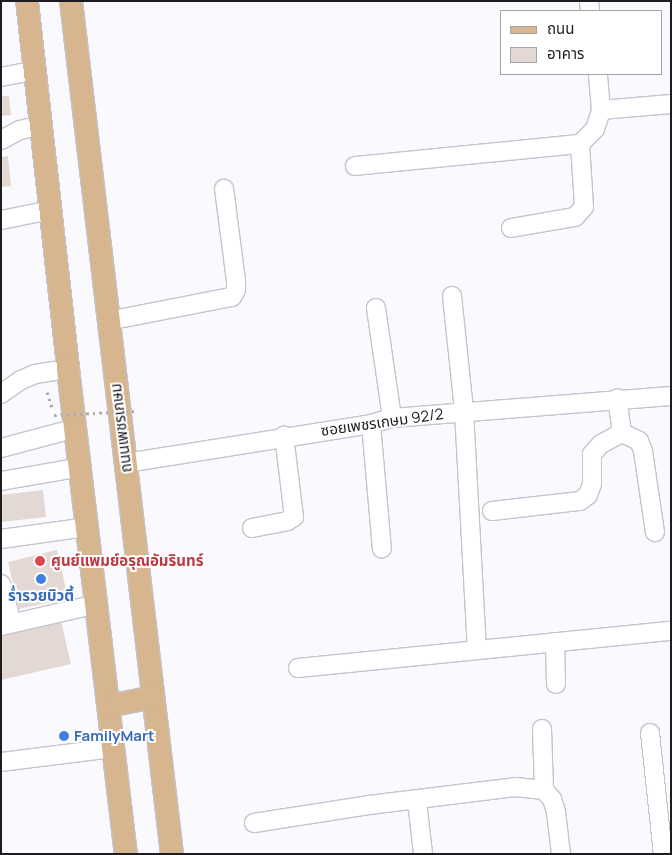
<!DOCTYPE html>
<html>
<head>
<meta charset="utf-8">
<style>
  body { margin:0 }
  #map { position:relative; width:672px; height:855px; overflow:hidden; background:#fafafe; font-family:Manrope,"Noto Sans Thai",sans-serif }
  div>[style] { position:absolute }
  .building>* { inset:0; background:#e3d8d3 }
  .path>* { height:3px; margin-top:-1.5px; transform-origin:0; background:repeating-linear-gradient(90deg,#acacb0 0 2.5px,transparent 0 6.5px) }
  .roads { filter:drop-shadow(1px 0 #c3c4cd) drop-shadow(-1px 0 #c3c4cd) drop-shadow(0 1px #c3c4cd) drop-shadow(0 -1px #c3c4cd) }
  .minor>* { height:18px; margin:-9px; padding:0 9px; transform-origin:9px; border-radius:9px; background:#fff }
  .major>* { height:22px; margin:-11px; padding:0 11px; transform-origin:11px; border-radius:11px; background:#d7b58e }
  .path-bridge>* { height:3px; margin-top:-1.5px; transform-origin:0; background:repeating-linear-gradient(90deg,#acacb0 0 2.5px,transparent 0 6.5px) }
  .dots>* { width:14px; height:14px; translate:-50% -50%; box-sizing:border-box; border:2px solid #fff; border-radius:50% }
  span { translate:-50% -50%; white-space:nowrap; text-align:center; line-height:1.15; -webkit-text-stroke:4px #fff; paint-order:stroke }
  .street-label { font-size:15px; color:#1d1d21 }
  .health-label { font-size:15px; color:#be3a42; font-weight:700 }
  .left { translate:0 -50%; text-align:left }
  .shop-label { font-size:15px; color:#366cbe; font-weight:700 }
  .frame { position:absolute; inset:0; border:2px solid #1d1d21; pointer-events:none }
  .legend { position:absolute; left:500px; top:10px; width:162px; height:65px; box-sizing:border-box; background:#fff; border:1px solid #a5a5a6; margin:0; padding:6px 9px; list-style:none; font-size:15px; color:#1d1d21 }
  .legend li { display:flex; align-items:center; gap:10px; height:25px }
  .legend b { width:25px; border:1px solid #a5a5a6 }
</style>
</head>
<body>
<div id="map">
  <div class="building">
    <i style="clip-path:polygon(1px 96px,9px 96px,11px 115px,1px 116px)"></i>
    <i style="clip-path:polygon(8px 156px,11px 186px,1px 187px,1px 157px)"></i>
    <i style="clip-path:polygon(43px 490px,46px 517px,1px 522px,1px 495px)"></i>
    <i style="clip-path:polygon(57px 550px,68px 598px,19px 609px,8px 562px)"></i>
    <i style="clip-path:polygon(61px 621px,71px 664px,1px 680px,1px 635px)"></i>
  </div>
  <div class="path">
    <i style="left:47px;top:392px;width:16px;rotate:72deg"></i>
  </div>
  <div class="roads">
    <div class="minor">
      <i style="left:589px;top:1px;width:10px;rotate:84deg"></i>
      <i style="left:1px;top:77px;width:36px;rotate:-11deg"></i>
      <i style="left:601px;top:110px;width:70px;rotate:-4.9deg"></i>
      <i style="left:1px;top:140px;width:21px;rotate:-28deg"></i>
      <i style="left:20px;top:130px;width:23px;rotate:-13deg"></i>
      <i style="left:355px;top:166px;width:226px;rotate:-5.6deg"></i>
      <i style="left:1px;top:220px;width:51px;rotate:-11.3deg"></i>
      <i style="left:511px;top:228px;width:65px;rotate:-9.8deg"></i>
      <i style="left:575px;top:217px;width:13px;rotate:-48deg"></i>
      <i style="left:584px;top:207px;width:63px;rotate:-93.6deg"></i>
      <i style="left:580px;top:144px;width:21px;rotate:-45deg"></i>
      <i style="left:595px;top:129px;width:20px;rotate:-72deg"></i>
      <i style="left:601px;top:110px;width:36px;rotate:-95deg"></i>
      <i style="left:452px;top:296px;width:116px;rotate:84deg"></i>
      <i style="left:464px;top:411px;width:239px;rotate:86.9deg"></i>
      <i style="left:376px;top:308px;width:111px;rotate:81.7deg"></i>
      <i style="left:108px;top:321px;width:126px;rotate:-11deg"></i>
      <i style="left:232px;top:297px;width:8px;rotate:-60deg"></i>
      <i style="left:236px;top:290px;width:9px;rotate:-90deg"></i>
      <i style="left:236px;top:281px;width:93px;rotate:-97.4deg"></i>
      <i style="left:1px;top:394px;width:24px;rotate:-35deg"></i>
      <i style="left:21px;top:380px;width:15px;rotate:-23deg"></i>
      <i style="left:35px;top:374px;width:33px;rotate:-9deg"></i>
      <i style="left:371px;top:424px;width:125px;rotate:85deg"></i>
      <i style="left:622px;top:433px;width:19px;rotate:25deg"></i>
      <i style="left:639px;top:441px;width:11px;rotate:68deg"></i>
      <i style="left:643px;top:451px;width:82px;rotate:81.6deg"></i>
      <i style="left:1px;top:448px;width:78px;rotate:-14.9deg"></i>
      <i style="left:126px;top:463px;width:248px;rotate:-9deg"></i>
      <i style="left:371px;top:424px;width:22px;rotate:-16deg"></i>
      <i style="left:392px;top:418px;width:280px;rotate:-4.5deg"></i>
      <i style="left:1px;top:481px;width:81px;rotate:-9.9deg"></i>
      <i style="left:492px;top:511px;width:89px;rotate:-6.5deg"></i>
      <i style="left:580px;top:501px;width:10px;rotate:-37deg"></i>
      <i style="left:588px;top:495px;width:12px;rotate:-70deg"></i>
      <i style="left:592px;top:484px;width:30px;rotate:-90deg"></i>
      <i style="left:592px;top:454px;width:13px;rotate:-48deg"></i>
      <i style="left:601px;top:444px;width:24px;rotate:-28deg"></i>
      <i style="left:622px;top:433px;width:35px;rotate:-98deg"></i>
      <i style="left:252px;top:528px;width:36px;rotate:-11deg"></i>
      <i style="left:287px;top:521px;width:8px;rotate:-30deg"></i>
      <i style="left:294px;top:517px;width:82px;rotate:-97deg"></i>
      <i style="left:1px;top:539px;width:88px;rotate:-7.9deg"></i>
      <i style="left:1px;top:584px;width:41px;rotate:74.2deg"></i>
      <i style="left:1px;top:626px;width:98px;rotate:-12.9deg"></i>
      <i style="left:555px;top:642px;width:42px;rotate:88.6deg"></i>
      <i style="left:298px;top:668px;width:375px;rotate:-5.7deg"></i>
      <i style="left:542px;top:729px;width:61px;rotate:88.1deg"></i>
      <i style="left:544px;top:790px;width:12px;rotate:48deg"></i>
      <i style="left:552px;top:799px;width:14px;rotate:73deg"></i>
      <i style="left:556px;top:812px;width:42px;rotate:83.2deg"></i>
      <i style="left:650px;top:733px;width:122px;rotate:83.9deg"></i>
      <i style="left:1px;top:762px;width:114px;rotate:-7.1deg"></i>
      <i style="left:417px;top:801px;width:53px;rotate:83.5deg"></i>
      <i style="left:254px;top:823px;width:116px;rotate:-8.9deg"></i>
      <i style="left:369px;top:805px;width:147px;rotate:-7deg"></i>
      <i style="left:515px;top:787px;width:29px;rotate:6deg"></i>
    </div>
    <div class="major">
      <i style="left:27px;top:1px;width:370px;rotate:83.6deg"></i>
      <i style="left:68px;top:369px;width:488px;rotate:83.2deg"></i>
      <i style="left:71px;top:1px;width:859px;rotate:83.25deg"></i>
      <i style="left:109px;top:706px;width:45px;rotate:-11.6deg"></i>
    </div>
  </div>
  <div class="path-bridge">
    <i style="left:54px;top:415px;width:84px;rotate:-2.7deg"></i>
  </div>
  <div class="dots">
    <i style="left:40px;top:561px;background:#e0444e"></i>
    <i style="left:41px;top:579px;background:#3f7fe0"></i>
    <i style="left:64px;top:736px;background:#3f7fe0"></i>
  </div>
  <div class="street-label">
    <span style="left:382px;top:422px;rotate:-8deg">ซอยเพชรเกษม 92/2</span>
    <span style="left:121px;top:428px;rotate:-97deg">ถนนเพชรเกษม</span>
  </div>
  <div class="health-label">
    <span class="left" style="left:51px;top:561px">ศูนย์แพมย์อรุณอัมรินทร์</span>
  </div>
  <div class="shop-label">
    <span style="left:41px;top:596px">ร่ำรวยบิวตี้</span>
    <span class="left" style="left:74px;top:736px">FamilyMart</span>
  </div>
  <div class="frame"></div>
  <ul class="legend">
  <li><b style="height:6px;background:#d7b58e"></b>ถนน</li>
  <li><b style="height:14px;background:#e3d8d3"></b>อาคาร</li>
  </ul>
</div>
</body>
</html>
